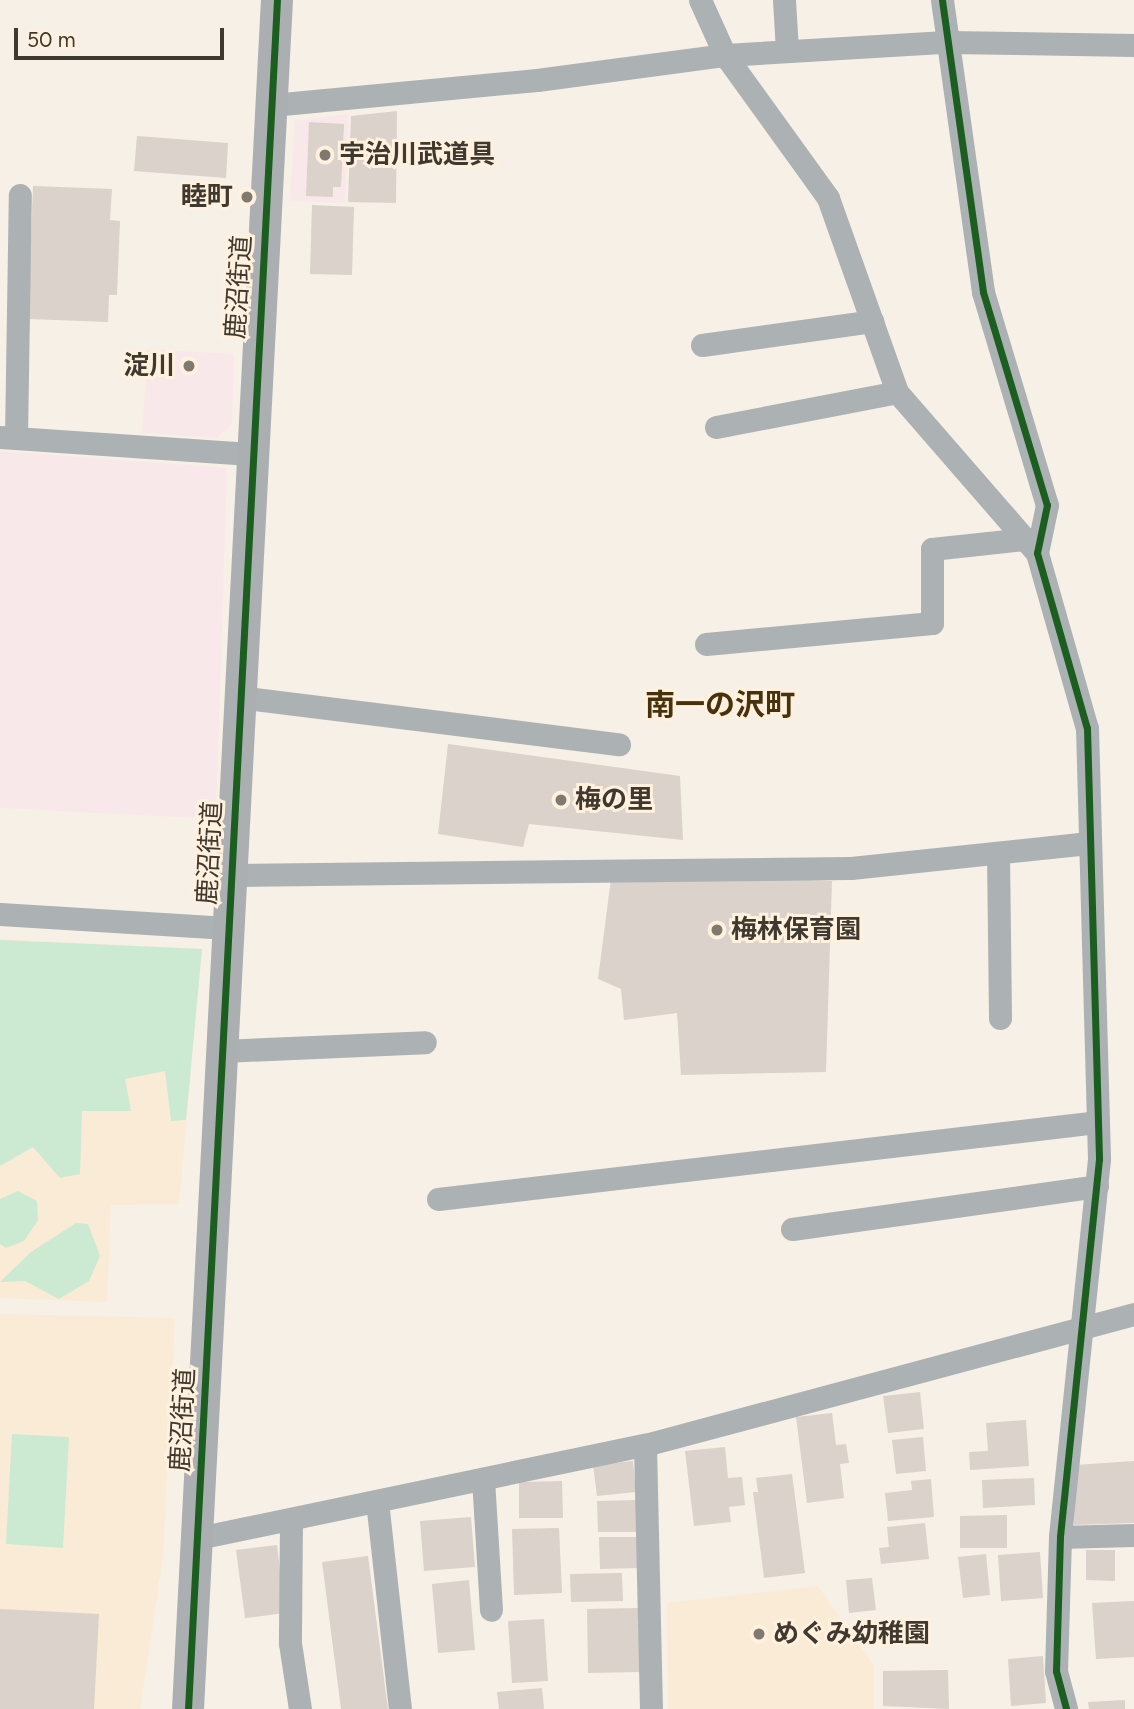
<!DOCTYPE html>
<html>
<head>
<meta charset="utf-8">
<style>
  body { margin:0 }
  #map { position:relative; width:1134px; height:1709px; overflow:hidden; background:#f7f0e6; font-family:Figtree,"Noto Sans JP",sans-serif }
  div>[style] { position:absolute }
  .commercial>* { inset:0; background:#f9e8e9 }
  .built>* { inset:0; background:#faebd6 }
  .green>* { inset:0; background:#cce9d1 }
  .building>* { inset:0; background:#dad2cb }
  .street>* { height:23px; margin:-11.5px; padding:0 11.5px; transform-origin:11.5px; border-radius:11.5px; background:#acb1b4 }
  .secondary>* { height:32px; margin:-16px; padding:0 16px; transform-origin:16px; border-radius:16px; background:#abafb2 }
  .cycleway>* { height:7px; margin:-3.5px; padding:0 3.5px; transform-origin:3.5px; border-radius:3.5px; background:#1b5e20 }
  .dots>* { width:19px; height:19px; translate:-50% -50%; box-sizing:border-box; border:4px solid #fff1de; border-radius:50% }
  span { translate:-50% -50%; white-space:nowrap; text-align:center; line-height:1.15; -webkit-text-stroke:6px #fff1de; paint-order:stroke }
  .poi-label { font-size:26px; color:#3f392f; font-weight:700 }
  .left { translate:0 -50%; text-align:left }
  .right { translate:-100% -50%; text-align:right }
  .street-label { font-size:26px; color:#3f392f }
  .quarter-label { font-size:30px; color:#48320d; font-weight:700 }
  .scale { position:absolute; left:14px; top:28px; width:210px; height:32px; box-sizing:border-box; border:4px solid #3f392f; border-top:0; padding-left:9px; font-size:21px; line-height:24px; white-space:nowrap; color:#3f392f; -webkit-text-stroke:5px #fff1de; paint-order:stroke }
</style>
</head>
<body>
<div id="map">
  <div class="commercial">
    <i style="clip-path:polygon(349px 114px,345px 203px,290px 201px,295px 121px)"></i>
    <i style="clip-path:polygon(148px 349px,234px 354px,232px 424px,217px 438px,142px 433px)"></i>
    <i style="clip-path:polygon(0 451px,227px 468px,216px 819px,0 808px)"></i>
  </div>
  <div class="built">
    <i style="clip-path:polygon(0 939px,202px 949px,179px 1204px,111px 1205px,107px 1302px,0 1298px)"></i>
    <i style="clip-path:polygon(0 1314px,175px 1318px,163px 1557px,140px 1709px,0 1709px)"></i>
    <i style="clip-path:polygon(818px 1586px,874px 1665px,874px 1709px,668px 1709px,667px 1603px)"></i>
  </div>
  <div class="green">
    <i style="clip-path:polygon(0 940px,202px 949px,186px 1120px,171px 1121px,165px 1071px,125px 1079px,131px 1111px,82px 1111px,80px 1174px,60px 1178px,33px 1147px,0 1166px)"></i>
    <i style="clip-path:polygon(18px 1191px,37px 1201px,38px 1220px,24px 1241px,6px 1248px,0 1244px,0 1199px)"></i>
    <i style="clip-path:polygon(76px 1223px,88px 1224px,100px 1256px,89px 1281px,59px 1299px,25px 1281px,0 1282px,31px 1252px)"></i>
    <i style="clip-path:polygon(12px 1434px,69px 1437px,63px 1548px,6px 1544px)"></i>
  </div>
  <div class="building">
    <i style="clip-path:polygon(397px 111px,396px 203px,348px 202px,351px 116px)"></i>
    <i style="clip-path:polygon(309px 122px,344px 124px,341px 187px,333px 187px,333px 197px,306px 196px)"></i>
    <i style="clip-path:polygon(137px 136px,228px 143px,226px 178px,134px 171px)"></i>
    <i style="clip-path:polygon(33px 186px,112px 189px,110px 220px,120px 221px,117px 295px,109px 295px,108px 322px,28px 319px)"></i>
    <i style="clip-path:polygon(312px 205px,354px 207px,352px 275px,310px 274px)"></i>
    <i style="clip-path:polygon(448px 744px,680px 776px,683px 840px,529px 824px,523px 847px,438px 834px)"></i>
    <i style="clip-path:polygon(612px 871px,832px 881px,826px 1072px,681px 1075px,677px 1013px,624px 1020px,621px 989px,598px 979px)"></i>
    <i style="clip-path:polygon(920px 1392px,924px 1429px,888px 1433px,883px 1396px)"></i>
    <i style="clip-path:polygon(832px 1413px,836px 1445px,846px 1444px,849px 1463px,840px 1464px,844px 1498px,807px 1503px,796px 1417px)"></i>
    <i style="clip-path:polygon(1026px 1420px,1029px 1466px,970px 1470px,969px 1452px,988px 1451px,986px 1423px)"></i>
    <i style="clip-path:polygon(923px 1437px,926px 1471px,896px 1474px,892px 1440px)"></i>
    <i style="clip-path:polygon(725px 1447px,728px 1478px,742px 1477px,745px 1505px,729px 1507px,731px 1522px,694px 1526px,685px 1451px)"></i>
    <i style="clip-path:polygon(633px 1461px,636px 1492px,597px 1496px,593px 1465px)"></i>
    <i style="clip-path:polygon(1134px 1461px,1134px 1523px,1074px 1525px,1075px 1465px)"></i>
    <i style="clip-path:polygon(792px 1474px,805px 1573px,764px 1578px,753px 1492px,758px 1492px,756px 1478px)"></i>
    <i style="clip-path:polygon(1034px 1478px,1035px 1505px,983px 1508px,982px 1480px)"></i>
    <i style="clip-path:polygon(931px 1479px,934px 1517px,888px 1521px,885px 1493px,912px 1490px,911px 1481px)"></i>
    <i style="clip-path:polygon(562px 1481px,563px 1518px,519px 1518px,519px 1482px)"></i>
    <i style="clip-path:polygon(637px 1500px,638px 1532px,598px 1532px,597px 1501px)"></i>
    <i style="clip-path:polygon(1007px 1515px,1007px 1548px,960px 1548px,960px 1516px)"></i>
    <i style="clip-path:polygon(471px 1517px,475px 1567px,424px 1571px,420px 1521px)"></i>
    <i style="clip-path:polygon(925px 1523px,929px 1559px,881px 1564px,879px 1548px,889px 1547px,887px 1527px)"></i>
    <i style="clip-path:polygon(559px 1528px,562px 1593px,514px 1595px,512px 1529px)"></i>
    <i style="clip-path:polygon(599px 1537px,639px 1537px,640px 1568px,600px 1569px)"></i>
    <i style="clip-path:polygon(277px 1545px,285px 1613px,245px 1618px,236px 1550px)"></i>
    <i style="clip-path:polygon(1086px 1550px,1115px 1550px,1115px 1581px,1086px 1580px)"></i>
    <i style="clip-path:polygon(1040px 1552px,1043px 1598px,1001px 1601px,998px 1555px)"></i>
    <i style="clip-path:polygon(986px 1554px,990px 1595px,963px 1598px,958px 1557px)"></i>
    <i style="clip-path:polygon(368px 1556px,388px 1709px,341px 1709px,322px 1562px)"></i>
    <i style="clip-path:polygon(622px 1573px,623px 1601px,571px 1602px,570px 1574px)"></i>
    <i style="clip-path:polygon(872px 1578px,876px 1610px,849px 1613px,846px 1580px)"></i>
    <i style="clip-path:polygon(469px 1580px,475px 1650px,438px 1653px,432px 1584px)"></i>
    <i style="clip-path:polygon(1134px 1601px,1134px 1657px,1096px 1659px,1092px 1603px)"></i>
    <i style="clip-path:polygon(638px 1608px,640px 1672px,588px 1673px,587px 1609px)"></i>
    <i style="clip-path:polygon(0 1609px,99px 1614px,94px 1709px,0 1709px)"></i>
    <i style="clip-path:polygon(544px 1619px,548px 1681px,512px 1683px,508px 1621px)"></i>
    <i style="clip-path:polygon(1043px 1656px,1046px 1703px,1011px 1706px,1008px 1659px)"></i>
    <i style="clip-path:polygon(948px 1670px,949px 1709px,883px 1706px,883px 1671px)"></i>
    <i style="clip-path:polygon(542px 1688px,544px 1709px,499px 1709px,497px 1692px)"></i>
    <i style="clip-path:polygon(1125px 1700px,1125px 1709px,1089px 1709px,1088px 1702px)"></i>
  </div>
  <div class="street">
    <i style="left:700px;top:0;width:60px;rotate:65.6deg"></i>
    <i style="left:725px;top:55px;width:176px;rotate:54.2deg"></i>
    <i style="left:828px;top:198px;width:206px;rotate:70.4deg"></i>
    <i style="left:897px;top:392px;width:213px;rotate:49deg"></i>
    <i style="left:784px;top:0;width:51px;rotate:86.6deg"></i>
    <i style="left:942px;top:0;width:295px;rotate:82deg"></i>
    <i style="left:983px;top:292px;width:222px;rotate:73.3deg"></i>
    <i style="left:1047px;top:505px;width:49px;rotate:101.8deg"></i>
    <i style="left:1037px;top:553px;width:182px;rotate:74.1deg"></i>
    <i style="left:1087px;top:728px;width:431px;rotate:88.4deg"></i>
    <i style="left:1099px;top:1159px;width:380px;rotate:95.9deg"></i>
    <i style="left:1060px;top:1537px;width:134px;rotate:91.7deg"></i>
    <i style="left:1056px;top:1671px;width:39px;rotate:75deg"></i>
    <i style="left:272px;top:105px;width:266px;rotate:-5.4deg"></i>
    <i style="left:537px;top:80px;width:190px;rotate:-7.6deg"></i>
    <i style="left:725px;top:55px;width:221px;rotate:-3.4deg"></i>
    <i style="left:946px;top:42px;width:188px;rotate:0.9deg"></i>
    <i style="left:702px;top:345px;width:172px;rotate:-8deg"></i>
    <i style="left:716px;top:427px;width:184px;rotate:-10.9deg"></i>
    <i style="left:0;top:437px;width:251px;rotate:3.9deg"></i>
    <i style="left:16px;top:438px;width:243px;rotate:-89.1deg"></i>
    <i style="left:706px;top:644px;width:227px;rotate:-5.3deg"></i>
    <i style="left:932px;top:623px;width:74px;rotate:-90deg"></i>
    <i style="left:932px;top:549px;width:93px;rotate:-6.2deg"></i>
    <i style="left:239px;top:697px;width:383px;rotate:7.1deg"></i>
    <i style="left:998px;top:853px;width:165px;rotate:89.3deg"></i>
    <i style="left:230px;top:875px;width:621px;rotate:-0.65deg"></i>
    <i style="left:851px;top:868px;width:239px;rotate:-6deg"></i>
    <i style="left:0;top:914px;width:228px;rotate:3.5deg"></i>
    <i style="left:222px;top:1051px;width:203px;rotate:-2.5deg"></i>
    <i style="left:438px;top:1199px;width:663px;rotate:-6.66deg"></i>
    <i style="left:792px;top:1229px;width:308px;rotate:-8deg"></i>
    <i style="left:645px;top:1445px;width:264px;rotate:88.7deg"></i>
    <i style="left:483px;top:1479px;width:131px;rotate:86.5deg"></i>
    <i style="left:377px;top:1501px;width:209px;rotate:83.7deg"></i>
    <i style="left:291px;top:1519px;width:124px;rotate:90.5deg"></i>
    <i style="left:290px;top:1643px;width:67px;rotate:81.4deg"></i>
    <i style="left:1060px;top:1537px;width:74px;rotate:-1.5deg"></i>
    <i style="left:198px;top:1538px;width:457px;rotate:-11.8deg"></i>
    <i style="left:645px;top:1445px;width:506px;rotate:-15deg"></i>
  </div>
  <div class="secondary">
    <i style="left:188px;top:1709px;width:1711px;rotate:-87.02deg"></i>
  </div>
  <div class="cycleway">
    <i style="left:942px;top:0;width:295px;rotate:82deg"></i>
    <i style="left:983px;top:292px;width:222px;rotate:73.3deg"></i>
    <i style="left:1047px;top:505px;width:49px;rotate:101.8deg"></i>
    <i style="left:1037px;top:553px;width:182px;rotate:74.1deg"></i>
    <i style="left:1087px;top:728px;width:431px;rotate:88.4deg"></i>
    <i style="left:1099px;top:1159px;width:380px;rotate:95.9deg"></i>
    <i style="left:1060px;top:1537px;width:134px;rotate:91.7deg"></i>
    <i style="left:1056px;top:1671px;width:39px;rotate:75deg"></i>
    <i style="left:188px;top:1709px;width:1711px;rotate:-87.02deg"></i>
  </div>
  <div class="dots">
    <i style="left:325px;top:155px;background:#7f796f"></i>
    <i style="left:247px;top:197px;background:#7f796f"></i>
    <i style="left:189px;top:366px;background:#7f796f"></i>
    <i style="left:561px;top:800px;background:#7f796f"></i>
    <i style="left:717px;top:930px;background:#7f796f"></i>
    <i style="left:759px;top:1634px;background:#7f796f"></i>
  </div>
  <div class="poi-label">
    <span class="left" style="left:339px;top:155px">宇治川武道具</span>
    <span class="right" style="left:233px;top:197px">睦町</span>
    <span class="right" style="left:175px;top:366px">淀川</span>
    <span class="left" style="left:575px;top:800px">梅の里</span>
    <span class="left" style="left:731px;top:930px">梅林保育園</span>
    <span class="left" style="left:773px;top:1634px">めぐみ幼稚園</span>
  </div>
  <div class="street-label">
    <span style="left:239px;top:287px;rotate:-86deg">鹿沼街道</span>
    <span style="left:210px;top:853px;rotate:-87deg">鹿沼街道</span>
    <span style="left:183px;top:1420px;rotate:-87deg">鹿沼街道</span>
  </div>
  <div class="quarter-label">
    <span style="left:720px;top:705px">南一の沢町</span>
  </div>
  <div class="scale">50 m</div>
</div>
</body>
</html>
